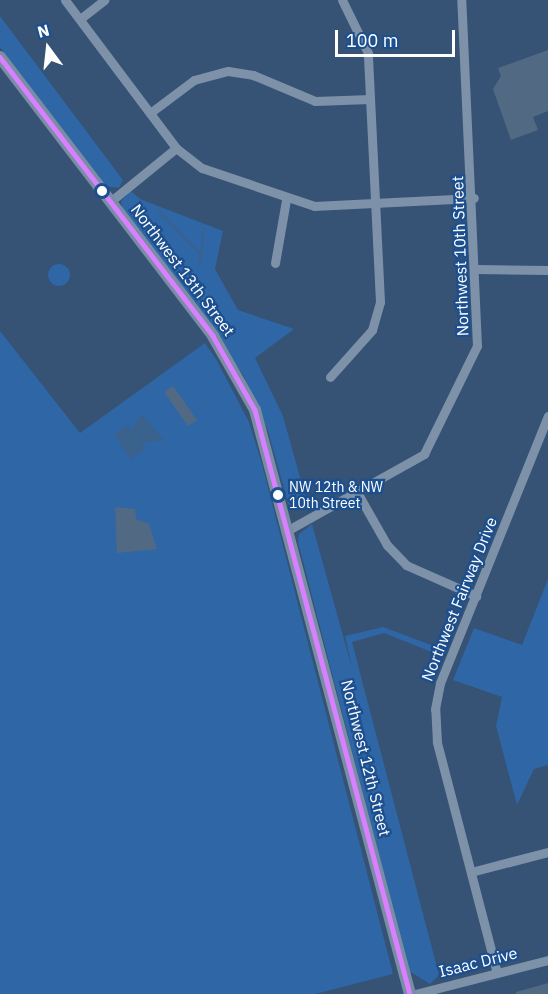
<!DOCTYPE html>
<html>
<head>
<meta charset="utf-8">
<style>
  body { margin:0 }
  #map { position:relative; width:548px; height:994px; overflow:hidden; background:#365274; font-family:"IBM Plex Sans",sans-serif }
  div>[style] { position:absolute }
  .green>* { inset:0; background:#2f66a5 }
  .round { border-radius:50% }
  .water>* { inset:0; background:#3b618d }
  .stream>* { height:2px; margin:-1px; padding:0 1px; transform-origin:1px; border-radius:1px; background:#3b618d }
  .building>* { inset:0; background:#526984 }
  .minor>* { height:9px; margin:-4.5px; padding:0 4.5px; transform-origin:4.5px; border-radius:4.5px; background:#7d92a8 }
  .secondary>* { height:12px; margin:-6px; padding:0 6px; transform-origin:6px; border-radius:6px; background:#798da4 }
  .bus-1>* { height:4.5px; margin:-2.25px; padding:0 2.25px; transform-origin:2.25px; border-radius:2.25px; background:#d880ff }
  .dots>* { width:16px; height:16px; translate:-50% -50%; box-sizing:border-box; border:3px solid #1b4f8f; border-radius:50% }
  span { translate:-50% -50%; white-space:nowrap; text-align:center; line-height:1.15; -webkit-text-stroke:4.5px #1b4f8f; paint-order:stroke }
  .bus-label { font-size:14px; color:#fff }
  .left { translate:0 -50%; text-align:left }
  .street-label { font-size:16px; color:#fff }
  .north { position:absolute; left:18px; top:18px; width:60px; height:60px; -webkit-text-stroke:4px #1b4f8f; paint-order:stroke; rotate:345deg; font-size:16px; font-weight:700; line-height:24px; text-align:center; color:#fff }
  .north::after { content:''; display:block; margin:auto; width:21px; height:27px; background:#fff; clip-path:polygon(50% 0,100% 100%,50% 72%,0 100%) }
  .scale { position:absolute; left:335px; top:30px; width:120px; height:27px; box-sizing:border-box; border:3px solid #fff; border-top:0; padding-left:8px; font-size:18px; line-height:21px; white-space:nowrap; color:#fff; -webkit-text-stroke:4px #1b4f8f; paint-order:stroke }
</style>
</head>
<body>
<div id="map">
  <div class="green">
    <i style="clip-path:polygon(0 16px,123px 180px,119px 188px,104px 186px,0 47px)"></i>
    <i style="clip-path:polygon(131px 191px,140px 199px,223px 231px,215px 269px,238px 310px,294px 329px,255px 358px,283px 416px,308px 506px,290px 510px,268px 431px,243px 375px,123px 210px,121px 201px)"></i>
    <i class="round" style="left:48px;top:264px;width:22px;height:22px"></i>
    <i style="clip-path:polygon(0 331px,80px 433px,205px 343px,217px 361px,249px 422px,262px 464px,393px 974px,315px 994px,0 994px)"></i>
    <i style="clip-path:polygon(312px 524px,352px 668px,345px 636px,383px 627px,442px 649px,439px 655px,384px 633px,352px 642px,439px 975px,430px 984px,409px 971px,298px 542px,299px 534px)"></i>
    <i style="clip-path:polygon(548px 579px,548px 765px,534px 769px,517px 805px,496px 726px,502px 697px,453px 680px,474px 628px,522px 645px)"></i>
  </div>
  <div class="water">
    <i style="clip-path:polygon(141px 414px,164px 440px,141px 443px,145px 449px,131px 459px,114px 435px,127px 425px,132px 430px)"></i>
  </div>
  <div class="stream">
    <i style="left:158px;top:210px;width:65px;rotate:46.2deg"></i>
    <i style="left:200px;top:265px;width:38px;rotate:-84deg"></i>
  </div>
  <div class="building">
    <i style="clip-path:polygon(548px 50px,548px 111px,533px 117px,538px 130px,511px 140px,493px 89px,501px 76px,498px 68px)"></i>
    <i style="clip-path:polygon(173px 386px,197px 420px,188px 426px,164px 392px)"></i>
    <i style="clip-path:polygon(115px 507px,135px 509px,136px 519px,149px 524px,157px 549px,117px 553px)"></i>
    <i style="clip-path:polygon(548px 983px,548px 994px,516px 994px,516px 992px)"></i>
  </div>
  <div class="minor">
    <i style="left:65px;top:0;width:185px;rotate:53.1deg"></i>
    <i style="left:176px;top:148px;width:33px;rotate:38deg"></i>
    <i style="left:202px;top:168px;width:118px;rotate:18.7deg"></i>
    <i style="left:314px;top:206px;width:160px;rotate:-2.9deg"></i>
    <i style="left:80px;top:19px;width:31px;rotate:-38deg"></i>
    <i style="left:150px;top:113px;width:55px;rotate:-36.9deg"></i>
    <i style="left:194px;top:80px;width:35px;rotate:-15deg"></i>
    <i style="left:228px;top:71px;width:25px;rotate:9deg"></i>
    <i style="left:253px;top:75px;width:67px;rotate:22.8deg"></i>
    <i style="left:315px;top:101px;width:55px;rotate:-2.1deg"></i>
    <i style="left:111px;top:201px;width:84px;rotate:-39.2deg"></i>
    <i style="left:275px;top:263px;width:64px;rotate:-80.1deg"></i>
    <i style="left:477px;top:269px;width:71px;rotate:0.8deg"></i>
    <i style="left:330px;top:377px;width:63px;rotate:-48.2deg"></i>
    <i style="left:372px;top:330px;width:29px;rotate:-74deg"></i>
    <i style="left:380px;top:302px;width:249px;rotate:-92.8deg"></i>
    <i style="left:368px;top:53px;width:59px;rotate:-116.1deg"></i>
    <i style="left:358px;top:494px;width:59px;rotate:60.4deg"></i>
    <i style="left:387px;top:545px;width:28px;rotate:46deg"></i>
    <i style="left:406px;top:565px;width:77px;rotate:23.9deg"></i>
    <i style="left:290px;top:529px;width:154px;rotate:-29.2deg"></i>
    <i style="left:424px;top:454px;width:120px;rotate:-63.9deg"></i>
    <i style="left:477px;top:346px;width:346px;rotate:-92.6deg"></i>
    <i style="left:471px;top:872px;width:80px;rotate:-14.6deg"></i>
    <i style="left:497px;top:973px;width:239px;rotate:-104.6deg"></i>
    <i style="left:437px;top:742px;width:33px;rotate:-93deg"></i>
    <i style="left:435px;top:709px;width:26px;rotate:-79deg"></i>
    <i style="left:440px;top:683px;width:288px;rotate:-68deg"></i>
    <i style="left:415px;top:994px;width:137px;rotate:-14.3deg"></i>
  </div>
  <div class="secondary">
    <i style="left:0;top:57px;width:351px;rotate:52.6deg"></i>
    <i style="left:213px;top:336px;width:85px;rotate:60.4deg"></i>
    <i style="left:255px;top:410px;width:604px;rotate:75.14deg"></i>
  </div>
  <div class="bus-1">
    <i style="left:0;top:57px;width:351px;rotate:52.6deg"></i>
    <i style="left:213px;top:336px;width:85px;rotate:60.4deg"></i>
    <i style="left:255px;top:410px;width:604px;rotate:75.14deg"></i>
  </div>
  <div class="dots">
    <i style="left:102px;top:191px;background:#fff"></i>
    <i style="left:278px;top:495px;background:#fff"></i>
  </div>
  <div class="bus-label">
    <span class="left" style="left:289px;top:495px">NW 12th &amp; NW<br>10th Street</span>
  </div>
  <div class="street-label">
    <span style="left:460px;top:256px;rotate:-92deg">Northwest 10th Street</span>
    <span style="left:183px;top:270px;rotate:53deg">Northwest 13th Street</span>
    <span style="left:459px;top:599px;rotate:-68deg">Northwest Fairway Drive</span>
    <span style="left:366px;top:758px;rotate:76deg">Northwest 12th Street</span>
    <span style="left:478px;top:962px;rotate:-14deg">Isaac Drive</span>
  </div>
  <div class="north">N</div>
  <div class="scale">100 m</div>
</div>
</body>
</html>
